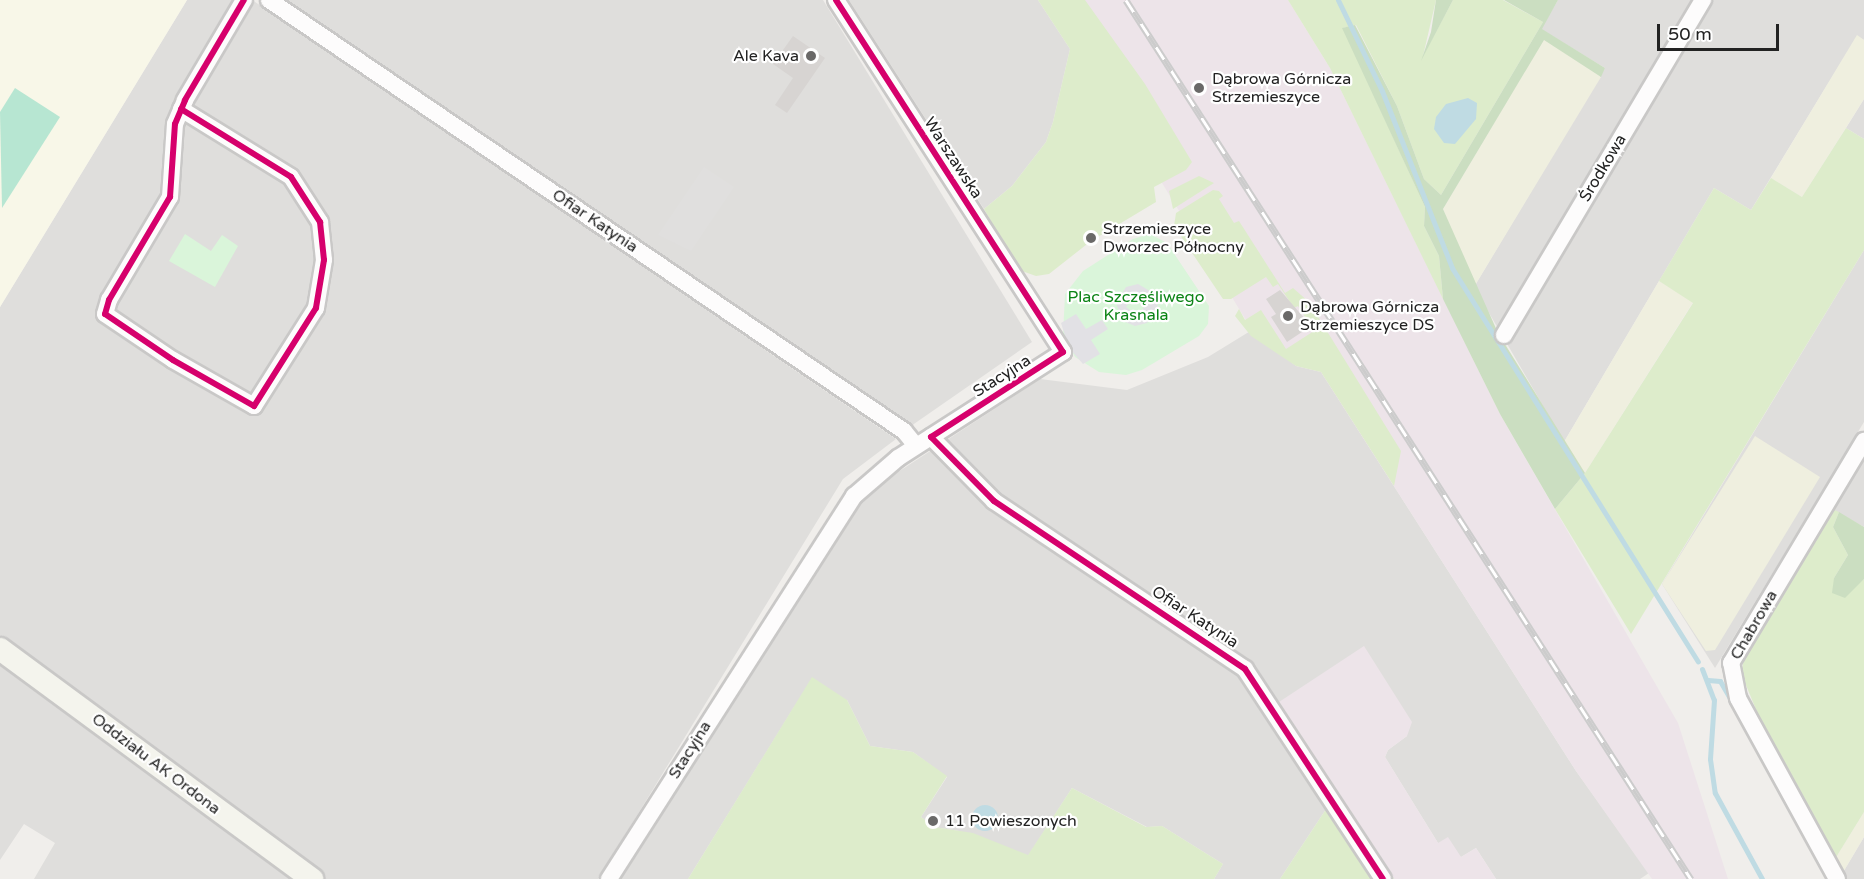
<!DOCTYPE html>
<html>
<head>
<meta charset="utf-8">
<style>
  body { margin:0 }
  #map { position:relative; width:1864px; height:879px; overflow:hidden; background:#f0eeeb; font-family:"Varela Round",sans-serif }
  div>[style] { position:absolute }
  .residential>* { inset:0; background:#dfdedc }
  .industrial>* { inset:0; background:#ede4e9 }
  .education>* { inset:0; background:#f8f7e8 }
  .farmland>* { inset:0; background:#efefdf }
  .grass>* { inset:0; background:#ddeccb }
  .forest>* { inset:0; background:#cbdec1 }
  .park>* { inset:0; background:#daf5da }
  .pitch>* { inset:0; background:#b7e6d2 }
  .parking>* { inset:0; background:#e0dfde }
  .plaza>* { inset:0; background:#e2e1e5 }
  .water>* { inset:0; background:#bfdbe3 }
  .round { border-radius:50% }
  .stream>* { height:5px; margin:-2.5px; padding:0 2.5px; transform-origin:2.5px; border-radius:2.5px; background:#bfdbe3 }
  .building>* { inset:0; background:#d7d4d2 }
  .roads { filter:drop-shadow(2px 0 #c9c8c7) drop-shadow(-2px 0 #c9c8c7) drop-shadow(0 2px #c9c8c7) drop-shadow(0 -2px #c9c8c7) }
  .street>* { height:16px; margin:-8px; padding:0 8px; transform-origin:8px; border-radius:8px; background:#fdfcfc }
  .secondary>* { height:22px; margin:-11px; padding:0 11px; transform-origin:11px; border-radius:11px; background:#f4f4ed }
  .rail>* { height:7px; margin-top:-3.5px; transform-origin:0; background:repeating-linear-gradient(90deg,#fff 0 14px,#ccc 0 28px); box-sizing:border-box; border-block:2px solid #ccc }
  .cycleway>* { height:6px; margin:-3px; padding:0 3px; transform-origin:3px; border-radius:3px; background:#d6006c }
  .dots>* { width:16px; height:16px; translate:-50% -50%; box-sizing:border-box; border:3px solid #fff; border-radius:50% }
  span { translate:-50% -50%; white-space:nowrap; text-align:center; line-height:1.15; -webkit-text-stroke:4.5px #fff; paint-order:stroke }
  .poi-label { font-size:16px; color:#222 }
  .right { translate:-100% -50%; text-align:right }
  .left { translate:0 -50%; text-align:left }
  .street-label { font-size:16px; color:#222 }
  .park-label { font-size:16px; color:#0c8416 }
  .scale { position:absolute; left:1657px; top:24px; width:122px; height:27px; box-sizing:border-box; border:3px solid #222; border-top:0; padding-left:8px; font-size:18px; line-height:21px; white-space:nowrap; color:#222; -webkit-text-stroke:4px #fff; paint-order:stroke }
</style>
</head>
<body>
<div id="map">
  <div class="residential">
    <i style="clip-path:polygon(187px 0,252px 0,896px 439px,843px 479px,598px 879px,325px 879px,0 639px,0 307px)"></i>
    <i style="clip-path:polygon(282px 0,823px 0,1032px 342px,911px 426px)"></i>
    <i style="clip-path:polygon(849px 0,1038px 0,1070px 49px,1053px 122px,1046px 142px,1012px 186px,984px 209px)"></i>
    <i style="clip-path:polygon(1558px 0,1864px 0,1864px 40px,1857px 36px,1751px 210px,1714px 188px,1564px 442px,1474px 287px,1605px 68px,1541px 29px)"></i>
    <i style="clip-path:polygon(1864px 99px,1864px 139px,1846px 128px)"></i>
    <i style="clip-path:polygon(1864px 250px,1864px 422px,1715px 668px,1662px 584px)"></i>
    <i style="clip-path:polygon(1252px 330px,1296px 366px,1321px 372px,1576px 771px,1649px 873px,1640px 879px,1496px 879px,1476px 848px,1461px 857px,1438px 843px,1385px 757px,1388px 750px,1407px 736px,1279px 702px,1336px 794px,1280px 879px,1214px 879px,1223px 864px,1162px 826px,1147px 827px,1072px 788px,1028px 856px,959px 831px,934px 827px,921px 817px,947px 777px,913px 752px,870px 746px,847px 700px,794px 707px,688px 879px,619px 879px,866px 493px,1040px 379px,1127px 390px,1208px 357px)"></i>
    <i style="clip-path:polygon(1864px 453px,1864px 527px,1830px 508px)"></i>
    <i style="clip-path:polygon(0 659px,299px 879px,34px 879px,55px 843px,24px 824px,0 860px)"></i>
    <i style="clip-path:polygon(1864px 837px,1864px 879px,1844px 879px,1842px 874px)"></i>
  </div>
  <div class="industrial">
    <i style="clip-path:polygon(1050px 0,1288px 0,1330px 68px,1500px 414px,1678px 723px,1728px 879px,1652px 879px,1576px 771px,1321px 372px,1296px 366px,1252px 330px)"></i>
    <i style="clip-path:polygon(1364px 646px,1412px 722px,1407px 736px,1388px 750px,1385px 757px,1438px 843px,1448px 837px,1461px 857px,1476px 848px,1496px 879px,1394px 879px,1279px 702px)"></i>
  </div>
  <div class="education">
    <i style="clip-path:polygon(0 0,187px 0,0 307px)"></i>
  </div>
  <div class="farmland">
    <i style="clip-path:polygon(1857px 35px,1864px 40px,1864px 99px,1802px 197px,1771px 178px)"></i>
    <i style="clip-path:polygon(1544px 39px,1601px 77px,1474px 287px,1443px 209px)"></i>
    <i style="clip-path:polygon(1659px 281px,1693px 302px,1585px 473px,1564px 442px)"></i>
    <i style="clip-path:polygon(1755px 436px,1820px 477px,1715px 650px,1706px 651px,1662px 584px)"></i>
    <i style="clip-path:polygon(1864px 812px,1864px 837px,1842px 874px,1835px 859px)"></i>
  </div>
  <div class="grass">
    <i style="clip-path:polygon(1038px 0,1085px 0,1145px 84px,1192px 162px,1186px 170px,1154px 187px,1156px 202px,1091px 241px,1049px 274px,1036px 276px,1019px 270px,984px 209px,1012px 186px,1046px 142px,1053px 122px,1070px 49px)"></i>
    <i style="clip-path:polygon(1288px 0,1436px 0,1423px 56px,1453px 0,1503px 0,1543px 22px,1441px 195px,1424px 179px,1397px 106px,1356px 25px,1343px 28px,1425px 207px,1424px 226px,1439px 256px,1443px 299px,1330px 68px)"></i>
    <i style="clip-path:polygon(1846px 128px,1864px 139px,1864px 250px,1631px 634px,1555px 509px,1585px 473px,1693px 303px,1659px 281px,1714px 188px,1751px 210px,1771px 178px,1802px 197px)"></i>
    <i style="clip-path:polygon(1199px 176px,1214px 183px,1173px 209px,1169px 191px)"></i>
    <i style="clip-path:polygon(1213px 190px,1219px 191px,1223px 196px,1219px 199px,1234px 223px,1239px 221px,1285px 293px,1293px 288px,1309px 302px,1401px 451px,1394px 486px,1321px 372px,1296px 366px,1251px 336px,1235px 316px,1239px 309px,1245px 320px,1261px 310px,1286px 349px,1314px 331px,1298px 306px,1294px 308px,1278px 284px,1273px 287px,1266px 277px,1231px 299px,1223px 299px,1174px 226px,1176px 213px)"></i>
    <i style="clip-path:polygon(1830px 508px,1839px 512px,1833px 527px,1848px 555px,1834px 578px,1858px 584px,1864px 579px,1864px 812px,1835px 859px,1769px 741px,1741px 673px,1746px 650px)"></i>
    <i style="clip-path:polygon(812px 677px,847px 700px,870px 746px,913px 752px,947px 776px,921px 817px,934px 827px,973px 833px,1028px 855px,1072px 788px,1146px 827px,1162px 826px,1223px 864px,1214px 879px,688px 879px)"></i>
    <i style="clip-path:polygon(1336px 794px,1394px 879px,1280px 879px)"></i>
  </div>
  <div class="forest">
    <i style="clip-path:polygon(1436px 0,1453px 0,1421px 61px,1431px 32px)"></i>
    <i style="clip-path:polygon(1504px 0,1558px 0,1542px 29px,1605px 68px,1601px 77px,1544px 40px,1443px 209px,1498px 333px,1585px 473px,1555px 509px,1500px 414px,1443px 299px,1439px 256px,1424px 226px,1425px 207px,1342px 28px,1355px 25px,1397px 106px,1424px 179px,1441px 195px,1543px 22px)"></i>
    <i style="clip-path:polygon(1839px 512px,1864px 527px,1864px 579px,1845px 598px,1832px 593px,1834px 578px,1848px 555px,1833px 527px)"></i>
  </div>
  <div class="park">
    <i style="clip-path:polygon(185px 234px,211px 251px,222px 235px,238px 246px,215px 287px,169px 261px)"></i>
    <i style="clip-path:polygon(1150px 234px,1167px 243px,1209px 306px,1208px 324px,1199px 336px,1142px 370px,1126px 375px,1099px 372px,1075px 357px,1063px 335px,1065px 294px,1083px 271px,1133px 239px)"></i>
  </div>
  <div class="pitch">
    <i style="clip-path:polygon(15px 88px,60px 117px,2px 208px,0 112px)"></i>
  </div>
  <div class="parking">
    <i style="clip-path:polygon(704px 167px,734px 187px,691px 251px,658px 235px)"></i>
  </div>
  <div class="plaza">
    <i style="clip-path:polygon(evenodd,1138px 284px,1155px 294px,1158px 307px,1147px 323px,1135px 326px,1123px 321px,1116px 303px,1126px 287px,1138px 284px,1135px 294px,1147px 303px,1138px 316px,1126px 307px,1135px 294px)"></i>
    <i style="clip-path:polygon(1076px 314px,1086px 329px,1102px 320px,1108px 329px,1091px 340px,1100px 354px,1083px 364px,1069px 348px,1061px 323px)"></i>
  </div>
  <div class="water">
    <i style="clip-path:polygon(1468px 98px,1477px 103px,1476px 119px,1455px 144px,1444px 143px,1434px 129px,1436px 117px,1446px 104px)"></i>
    <i class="round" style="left:972px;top:805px;width:26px;height:26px"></i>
  </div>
  <div class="stream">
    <i style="left:1338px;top:0;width:101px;rotate:64.2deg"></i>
    <i style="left:1382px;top:91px;width:190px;rotate:68.4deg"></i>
    <i style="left:1452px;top:268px;width:464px;rotate:58deg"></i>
    <i style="left:1702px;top:669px;width:33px;rotate:69deg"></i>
    <i style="left:1714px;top:700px;width:59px;rotate:93.9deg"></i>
    <i style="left:1710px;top:759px;width:34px;rotate:82deg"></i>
    <i style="left:1715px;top:793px;width:98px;rotate:61.3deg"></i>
    <i style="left:1708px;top:680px;width:12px;rotate:5deg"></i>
    <i style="left:1720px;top:681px;width:24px;rotate:60deg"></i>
  </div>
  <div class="building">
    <i style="clip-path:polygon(793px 36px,825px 58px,787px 113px,775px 105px,793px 78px,773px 64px)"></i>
    <i style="clip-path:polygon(1280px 290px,1311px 326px,1287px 342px,1271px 317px,1276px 314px,1266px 299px)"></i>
  </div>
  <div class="roads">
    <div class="street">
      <i style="left:269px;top:0;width:767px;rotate:34.17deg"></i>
      <i style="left:904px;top:431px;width:19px;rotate:51deg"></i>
      <i style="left:181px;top:109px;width:129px;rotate:31.7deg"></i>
      <i style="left:291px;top:177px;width:54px;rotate:57.2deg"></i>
      <i style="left:320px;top:222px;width:38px;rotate:84deg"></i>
      <i style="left:324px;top:260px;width:49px;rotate:99.5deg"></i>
      <i style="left:316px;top:308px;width:116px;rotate:122.3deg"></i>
      <i style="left:254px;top:406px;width:93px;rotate:-150.4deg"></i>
      <i style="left:173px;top:360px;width:82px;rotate:-145.9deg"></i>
      <i style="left:105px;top:314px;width:15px;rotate:-74deg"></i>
      <i style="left:109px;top:300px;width:120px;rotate:-59.4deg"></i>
      <i style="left:170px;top:197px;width:73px;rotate:-86.1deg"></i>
      <i style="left:175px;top:124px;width:26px;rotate:-67deg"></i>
      <i style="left:185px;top:100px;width:116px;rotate:-59.5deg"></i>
      <i style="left:1504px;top:335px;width:390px;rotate:-59.3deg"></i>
      <i style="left:931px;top:437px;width:90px;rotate:45.5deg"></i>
      <i style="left:994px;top:501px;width:302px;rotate:33.8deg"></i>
      <i style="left:1245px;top:669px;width:251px;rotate:56.7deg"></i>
      <i style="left:609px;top:879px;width:455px;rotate:-57.4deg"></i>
      <i style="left:854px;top:496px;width:58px;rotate:-40.8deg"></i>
      <i style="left:898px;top:458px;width:196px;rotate:-32.7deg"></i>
      <i style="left:1063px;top:352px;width:419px;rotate:-122.8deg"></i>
      <i style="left:1837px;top:879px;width:206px;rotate:-118.7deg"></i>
      <i style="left:1738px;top:698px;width:36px;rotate:-101deg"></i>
      <i style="left:1731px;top:663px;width:259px;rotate:-59.1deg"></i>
    </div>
    <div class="secondary">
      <i style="left:0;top:649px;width:388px;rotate:36.4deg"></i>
    </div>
  </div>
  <div class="rail">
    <i style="left:1126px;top:0;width:1045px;rotate:57.27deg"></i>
  </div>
  <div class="cycleway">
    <i style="left:836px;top:0;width:419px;rotate:57.2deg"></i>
    <i style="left:1063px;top:352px;width:157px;rotate:147.2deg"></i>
    <i style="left:931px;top:437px;width:90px;rotate:45.5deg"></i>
    <i style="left:994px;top:501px;width:302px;rotate:33.8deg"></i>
    <i style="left:1245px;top:669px;width:251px;rotate:56.7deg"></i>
    <i style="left:181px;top:109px;width:129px;rotate:31.7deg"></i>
    <i style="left:291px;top:177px;width:54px;rotate:57.2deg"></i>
    <i style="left:320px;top:222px;width:38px;rotate:84deg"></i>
    <i style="left:324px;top:260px;width:49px;rotate:99.5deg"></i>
    <i style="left:316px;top:308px;width:116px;rotate:122.3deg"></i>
    <i style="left:254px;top:406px;width:93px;rotate:-150.4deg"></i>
    <i style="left:173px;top:360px;width:82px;rotate:-145.9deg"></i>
    <i style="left:105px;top:314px;width:15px;rotate:-74deg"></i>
    <i style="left:109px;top:300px;width:120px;rotate:-59.4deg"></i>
    <i style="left:170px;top:197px;width:73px;rotate:-86.1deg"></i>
    <i style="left:175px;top:124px;width:26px;rotate:-67deg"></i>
    <i style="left:185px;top:100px;width:116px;rotate:-59.5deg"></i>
  </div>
  <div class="dots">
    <i style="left:811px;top:56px;background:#6a6968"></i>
    <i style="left:1199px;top:88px;background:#6a6968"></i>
    <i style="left:1091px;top:238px;background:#6a6968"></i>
    <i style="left:1288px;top:316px;background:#6a6968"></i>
    <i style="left:933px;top:821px;background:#6a6968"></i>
  </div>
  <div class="poi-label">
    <span class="right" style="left:799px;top:56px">Ale Kava</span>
    <span class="left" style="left:1212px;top:88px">Dąbrowa Górnicza<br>Strzemieszyce</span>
    <span class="left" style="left:1103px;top:238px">Strzemieszyce<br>Dworzec Północny</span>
    <span class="left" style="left:1300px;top:316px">Dąbrowa Górnicza<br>Strzemieszyce DS</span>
    <span class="left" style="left:945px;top:821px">11 Powieszonych</span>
  </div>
  <div class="street-label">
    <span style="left:953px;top:158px;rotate:57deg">Warszawska</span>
    <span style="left:1603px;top:168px;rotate:-59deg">Środkowa</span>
    <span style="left:595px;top:221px;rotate:34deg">Ofiar Katynia</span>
    <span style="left:1002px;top:376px;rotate:-32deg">Stacyjna</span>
    <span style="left:1195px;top:617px;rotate:33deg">Ofiar Katynia</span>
    <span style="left:1754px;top:625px;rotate:-60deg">Chabrowa</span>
    <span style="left:690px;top:750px;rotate:-58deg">Stacyjna</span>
    <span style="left:156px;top:764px;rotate:37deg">Oddziału AK Ordona</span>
  </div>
  <div class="park-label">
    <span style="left:1136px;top:306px">Plac Szczęśliwego<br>Krasnala</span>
  </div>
  <div class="scale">50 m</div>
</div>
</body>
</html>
